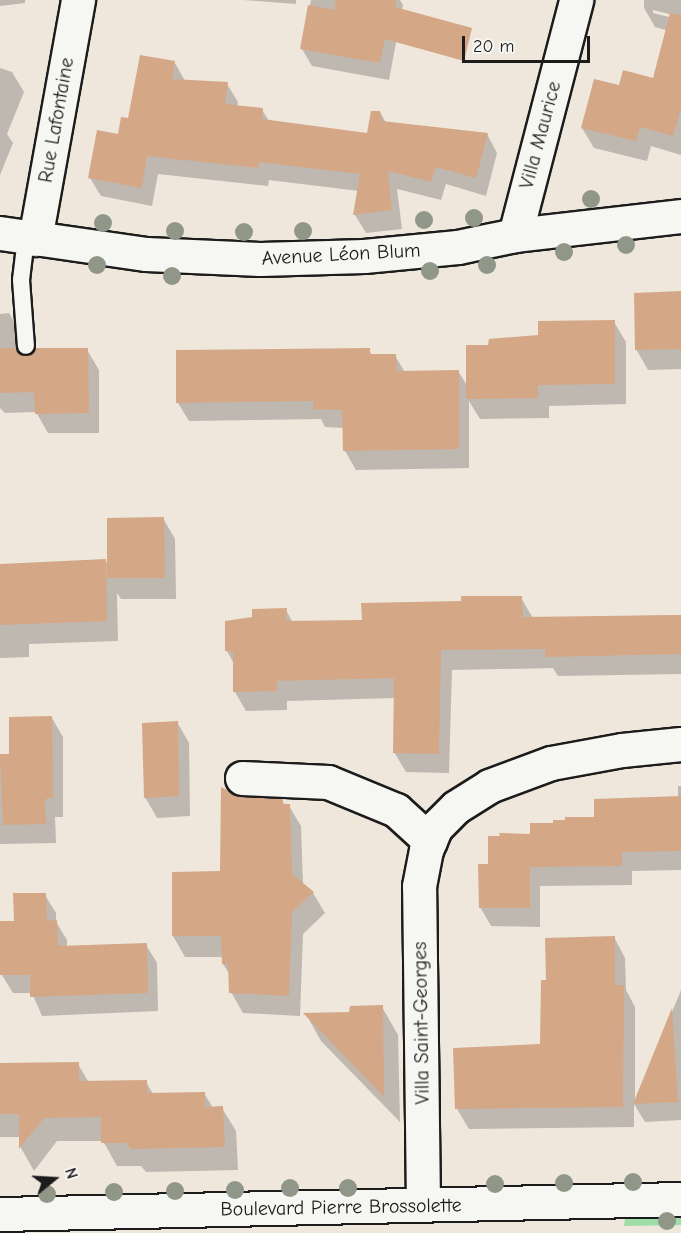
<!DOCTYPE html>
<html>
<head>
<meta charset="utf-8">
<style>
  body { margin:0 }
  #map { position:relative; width:681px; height:1233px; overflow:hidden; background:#efe6dc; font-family:"Comic Neue",sans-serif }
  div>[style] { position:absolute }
  .green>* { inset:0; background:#9edda6 }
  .shadow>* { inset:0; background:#0003 }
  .building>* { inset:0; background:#d4a786 }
  .roads { filter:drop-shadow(2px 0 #1c1c1c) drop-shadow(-2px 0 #1c1c1c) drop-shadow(0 2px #1c1c1c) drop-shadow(0 -2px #1c1c1c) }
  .service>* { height:16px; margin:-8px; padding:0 8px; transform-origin:8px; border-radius:8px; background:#f6f6f2 }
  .minor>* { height:33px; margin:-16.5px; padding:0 16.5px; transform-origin:16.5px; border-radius:16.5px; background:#f6f6f2 }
  .trees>* { width:18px; height:18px; margin:-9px; border-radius:50%; background:#909789 }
  span { translate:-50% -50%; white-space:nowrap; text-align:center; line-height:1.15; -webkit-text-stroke:6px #f6f6f2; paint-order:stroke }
  .street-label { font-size:20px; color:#1c1c1c }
  .north { position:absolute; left:24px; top:1149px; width:60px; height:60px; -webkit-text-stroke:4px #f6f6f2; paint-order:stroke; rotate:72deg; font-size:16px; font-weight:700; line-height:24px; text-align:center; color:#1c1c1c }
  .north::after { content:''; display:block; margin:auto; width:21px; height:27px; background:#1c1c1c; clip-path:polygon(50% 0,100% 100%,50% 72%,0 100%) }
  .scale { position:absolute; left:462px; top:36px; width:128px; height:27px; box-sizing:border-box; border:3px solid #1c1c1c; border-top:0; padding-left:8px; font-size:18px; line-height:21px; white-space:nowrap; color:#1c1c1c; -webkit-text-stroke:4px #f6f6f2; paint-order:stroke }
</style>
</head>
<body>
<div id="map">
  <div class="green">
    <i style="clip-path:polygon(626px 1212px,681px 1213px,681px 1225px,624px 1226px)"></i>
  </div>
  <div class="shadow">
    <i style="clip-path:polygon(0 0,25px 0,25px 3px,0 6px)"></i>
    <i style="clip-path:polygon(243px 0,296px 0,296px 4px)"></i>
    <i style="clip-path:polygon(311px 0,400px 0,403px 5px,389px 80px,312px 66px,302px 49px)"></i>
    <i style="clip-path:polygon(644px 0,681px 0,681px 17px,653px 10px,653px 13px,681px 20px,681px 34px,655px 27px,644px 8px)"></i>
    <i style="clip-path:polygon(681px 58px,681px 155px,651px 146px,647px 161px,594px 148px,582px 128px,620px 87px,654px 80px)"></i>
    <i style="clip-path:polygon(175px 63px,185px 81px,227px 84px,238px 102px,237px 107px,262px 110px,269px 121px,369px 134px,380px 112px,386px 123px,487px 134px,497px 153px,486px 196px,446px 184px,441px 200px,397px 189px,402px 229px,366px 233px,355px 215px,359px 191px,269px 180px,268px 186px,158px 174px,152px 206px,101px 196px,90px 178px,129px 120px)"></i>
    <i style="clip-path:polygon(0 68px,12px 72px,24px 92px,7px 134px,13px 143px,0 175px)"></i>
    <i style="clip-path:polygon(681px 293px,681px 369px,648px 370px,636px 349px)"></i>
    <i style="clip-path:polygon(9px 313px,21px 334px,21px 357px,87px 350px,99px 370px,99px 433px,48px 433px,36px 412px,5px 413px,0 408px,0 314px)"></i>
    <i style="clip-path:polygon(614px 322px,626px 342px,626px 404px,549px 406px,549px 418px,480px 419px,469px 401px,469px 468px,356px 470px,345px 451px,344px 428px,325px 427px,321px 419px,189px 421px,178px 403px,369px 349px,372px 356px,395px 356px,405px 372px,458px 371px,468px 387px,490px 346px)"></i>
    <i style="clip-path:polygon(163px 518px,175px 539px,176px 599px,121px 599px,117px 593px,118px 641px,29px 644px,29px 657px,0 658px,0 565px,105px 560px,109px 566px)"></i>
    <i style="clip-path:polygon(521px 598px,533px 618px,681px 615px,681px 674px,558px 676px,553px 668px,452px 670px,449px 773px,406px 772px,394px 752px,395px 698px,287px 701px,287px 710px,246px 711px,235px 692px,234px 664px,227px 651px,254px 618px,286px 610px,293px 623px,363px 622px,462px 602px)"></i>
    <i style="clip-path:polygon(52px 718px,63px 737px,63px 817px,55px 817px,56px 843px,0 844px,0 755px,11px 755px)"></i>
    <i style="clip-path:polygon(177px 722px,189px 743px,190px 816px,157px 818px,145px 797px)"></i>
    <i style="clip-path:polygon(678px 786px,681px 786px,681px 870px,632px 871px,632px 885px,540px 886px,540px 927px,491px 926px,480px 907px,490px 866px,531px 835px,555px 824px,595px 819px,678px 797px)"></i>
    <i style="clip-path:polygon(240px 798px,282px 800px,285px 806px,289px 806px,301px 826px,303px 884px,313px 893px,325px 913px,303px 934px,300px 1016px,243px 1013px,231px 992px,230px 975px,223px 964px,223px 957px,185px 957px,173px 936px,221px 873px)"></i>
    <i style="clip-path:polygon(45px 895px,56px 913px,56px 922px,67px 940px,67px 947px,146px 945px,157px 963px,158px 1011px,42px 1016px,32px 993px,13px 993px,2px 975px,15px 923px)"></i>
    <i style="clip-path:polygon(614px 937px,625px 958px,626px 990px,635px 1007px,635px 1103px,681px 990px,681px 1120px,645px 1122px,634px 1104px,634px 1127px,469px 1129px,457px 1109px,542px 1045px,547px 982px)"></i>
    <i style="clip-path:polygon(382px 1007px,398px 1035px,400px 1122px,321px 1041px,306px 1014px,350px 1013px)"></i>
    <i style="clip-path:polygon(78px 1064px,89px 1083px,146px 1082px,153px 1094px,204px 1093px,213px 1108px,222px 1108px,236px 1131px,238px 1170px,146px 1172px,141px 1166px,117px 1166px,103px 1141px,57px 1141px,34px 1171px,21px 1148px,21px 1137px,0 1137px,0 1065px)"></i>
  </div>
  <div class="building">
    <i style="clip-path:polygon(336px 0,397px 0,395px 7px,472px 28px,464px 61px,385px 39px,380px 63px,300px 49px,308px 5px,334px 10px)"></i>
    <i style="clip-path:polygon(670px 13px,681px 15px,681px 108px,673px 136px,640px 127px,636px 141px,581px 128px,594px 79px,619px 85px,623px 70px,653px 78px)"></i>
    <i style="clip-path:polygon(140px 55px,175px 61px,172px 79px,228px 82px,225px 104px,263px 108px,262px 119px,367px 133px,371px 111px,380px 111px,382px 121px,488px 133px,476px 178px,436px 167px,431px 182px,388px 171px,392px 210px,353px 215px,360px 174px,259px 162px,258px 168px,147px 156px,142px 188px,88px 178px,97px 130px,118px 134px,121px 117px,128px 118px)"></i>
    <i style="clip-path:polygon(681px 291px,681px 349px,635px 350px,634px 293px)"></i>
    <i style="clip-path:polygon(615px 320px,615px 384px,538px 385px,538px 398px,466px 399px,466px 345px,488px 345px,489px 339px,538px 335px,538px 321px)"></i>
    <i style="clip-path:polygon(0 348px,16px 348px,21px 355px,26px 356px,32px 354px,36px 348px,88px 348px,89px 413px,35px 414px,34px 392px,0 393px)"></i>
    <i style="clip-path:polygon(370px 348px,370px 354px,396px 354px,397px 371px,459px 370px,459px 449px,343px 451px,342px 410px,313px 409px,313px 401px,176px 403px,176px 350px)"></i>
    <i style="clip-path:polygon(164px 517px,165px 578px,107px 578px,107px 518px)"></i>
    <i style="clip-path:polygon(106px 559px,107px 621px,0 625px,0 564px)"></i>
    <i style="clip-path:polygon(461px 596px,522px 596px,523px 617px,681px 615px,681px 654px,545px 657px,545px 649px,441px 650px,439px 754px,393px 753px,394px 678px,277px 681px,277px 691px,233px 692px,233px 652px,225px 651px,225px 621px,252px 617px,252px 609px,287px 608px,286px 621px,362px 620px,361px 603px,461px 601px)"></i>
    <i style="clip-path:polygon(52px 716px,53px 798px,45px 799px,46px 824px,3px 825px,0 754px,9px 754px,9px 717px)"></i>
    <i style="clip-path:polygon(178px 721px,179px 796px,144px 798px,142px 723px)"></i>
    <i style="clip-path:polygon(221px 787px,241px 797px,283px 799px,283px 804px,290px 804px,292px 874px,314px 892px,292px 912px,289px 996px,229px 993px,228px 964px,222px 964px,221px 936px,172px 936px,172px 872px,220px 871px)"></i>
    <i style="clip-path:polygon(681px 796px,681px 851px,622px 852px,622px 866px,530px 867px,530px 908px,479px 908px,478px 864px,488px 864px,488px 836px,500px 836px,499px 833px,530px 834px,530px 823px,553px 823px,553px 820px,565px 820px,565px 817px,594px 817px,594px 799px)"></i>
    <i style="clip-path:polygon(13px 893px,46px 893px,47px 921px,57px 920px,58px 946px,147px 943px,148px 993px,30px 997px,30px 975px,0 975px,0 921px,14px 921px)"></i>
    <i style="clip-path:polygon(615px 936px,615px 985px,624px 985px,623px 1107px,455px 1109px,453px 1048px,540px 1044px,541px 980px,546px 980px,545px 938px)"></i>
    <i style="clip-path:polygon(383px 1005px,384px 1097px,303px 1013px,349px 1012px,350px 1006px)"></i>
    <i style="clip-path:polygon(672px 1008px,678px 1102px,633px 1104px)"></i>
    <i style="clip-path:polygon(79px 1062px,79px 1081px,147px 1080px,147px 1093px,205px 1092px,205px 1107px,223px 1106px,225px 1147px,131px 1149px,126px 1143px,101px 1143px,101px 1117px,44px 1118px,19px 1149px,19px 1114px,0 1114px,0 1063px)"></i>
  </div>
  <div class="roads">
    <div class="service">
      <i style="left:26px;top:238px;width:42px;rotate:96.8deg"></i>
      <i style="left:21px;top:280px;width:66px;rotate:85.7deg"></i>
    </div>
    <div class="minor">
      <i style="left:0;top:233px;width:148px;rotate:8.2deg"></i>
      <i style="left:146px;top:254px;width:114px;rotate:2.5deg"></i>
      <i style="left:260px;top:259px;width:104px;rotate:-1.7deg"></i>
      <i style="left:364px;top:256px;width:94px;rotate:-5.5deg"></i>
      <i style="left:458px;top:247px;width:58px;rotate:-11.9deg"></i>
      <i style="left:515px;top:235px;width:167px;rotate:-6.5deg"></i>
      <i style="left:515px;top:235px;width:243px;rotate:-75.4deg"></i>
      <i style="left:35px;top:239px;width:243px;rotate:-79.8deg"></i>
      <i style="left:242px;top:778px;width:86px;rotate:2.7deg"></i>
      <i style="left:328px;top:782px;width:74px;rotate:22.4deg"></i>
      <i style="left:396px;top:810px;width:46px;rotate:42.4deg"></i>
      <i style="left:423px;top:1205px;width:319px;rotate:-90.7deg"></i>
      <i style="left:419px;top:886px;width:37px;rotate:-79deg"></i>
      <i style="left:426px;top:850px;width:25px;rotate:-67deg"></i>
      <i style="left:436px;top:827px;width:28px;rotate:-45deg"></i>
      <i style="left:456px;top:807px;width:39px;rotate:-32deg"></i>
      <i style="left:489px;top:786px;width:66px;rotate:-20.4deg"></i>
      <i style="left:551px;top:763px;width:72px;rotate:-10.4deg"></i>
      <i style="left:622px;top:750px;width:59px;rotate:-5.8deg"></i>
      <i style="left:0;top:1214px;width:681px;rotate:-1.26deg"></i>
    </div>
  </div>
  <div class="trees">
    <i style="left:591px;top:199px"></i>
    <i style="left:474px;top:218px"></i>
    <i style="left:424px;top:220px"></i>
    <i style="left:103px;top:223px"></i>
    <i style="left:175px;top:231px"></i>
    <i style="left:303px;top:231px"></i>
    <i style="left:244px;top:232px"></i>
    <i style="left:626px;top:245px"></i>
    <i style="left:564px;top:252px"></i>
    <i style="left:97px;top:265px"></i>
    <i style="left:487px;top:265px"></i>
    <i style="left:430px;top:271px"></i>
    <i style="left:172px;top:276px"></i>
    <i style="left:633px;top:1182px"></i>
    <i style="left:564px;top:1183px"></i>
    <i style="left:495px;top:1184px"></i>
    <i style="left:290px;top:1188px"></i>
    <i style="left:348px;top:1188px"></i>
    <i style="left:235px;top:1190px"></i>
    <i style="left:175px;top:1191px"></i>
    <i style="left:114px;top:1192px"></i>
    <i style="left:47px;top:1194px"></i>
    <i style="left:667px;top:1221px"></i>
  </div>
  <div class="street-label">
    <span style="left:56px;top:120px;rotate:-80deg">Rue Lafontaine</span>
    <span style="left:540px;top:135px;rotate:-75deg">Villa Maurice</span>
    <span style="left:341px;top:254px;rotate:-3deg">Avenue Léon Blum</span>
    <span style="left:421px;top:1023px;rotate:-91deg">Villa Saint-Georges</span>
    <span style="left:341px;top:1207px;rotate:-1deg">Boulevard Pierre Brossolette</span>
  </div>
  <div class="north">N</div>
  <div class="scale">20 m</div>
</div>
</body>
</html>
